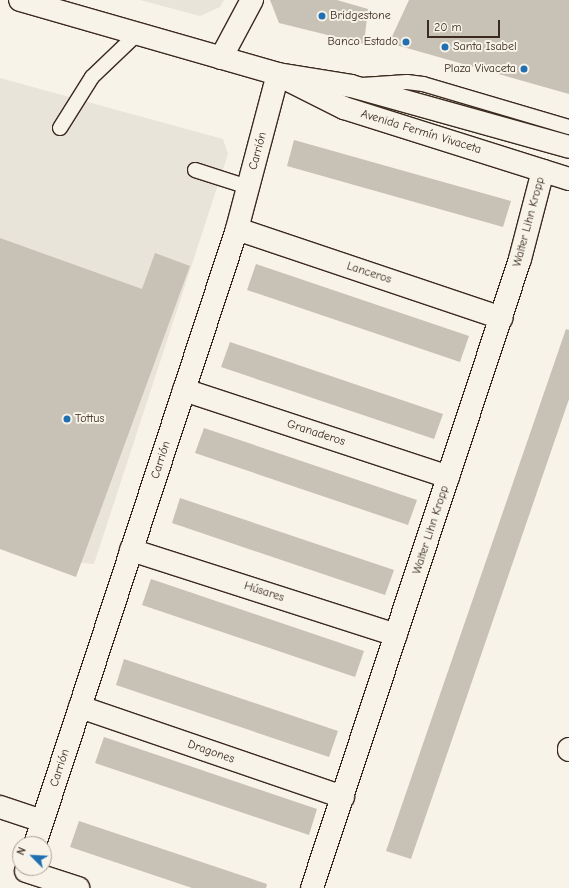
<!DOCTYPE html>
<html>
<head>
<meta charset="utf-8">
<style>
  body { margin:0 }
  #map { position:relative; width:569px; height:888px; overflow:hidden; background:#f7f3e8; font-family:"Comic Neue",sans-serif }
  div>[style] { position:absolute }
  .built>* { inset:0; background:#e9e4d9 }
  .building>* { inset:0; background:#c8c1b6 }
  .roads { filter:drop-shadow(1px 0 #3b2a1e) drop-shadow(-1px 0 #3b2a1e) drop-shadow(0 1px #3b2a1e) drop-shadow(0 -1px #3b2a1e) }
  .lane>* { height:14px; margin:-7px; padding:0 7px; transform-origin:7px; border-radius:7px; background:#f7f3e8 }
  .street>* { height:22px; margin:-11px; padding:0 11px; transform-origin:11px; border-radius:11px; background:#f7f3e8 }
  .secondary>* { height:22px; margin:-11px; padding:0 11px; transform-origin:11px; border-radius:11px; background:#f7f3e8 }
  .dots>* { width:11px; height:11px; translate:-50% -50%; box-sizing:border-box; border:2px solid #f7f3e8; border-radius:50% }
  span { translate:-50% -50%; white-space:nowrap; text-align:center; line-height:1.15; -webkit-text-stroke:4px #f7f3e8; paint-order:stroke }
  .poi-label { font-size:12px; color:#3b2a1e }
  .left { translate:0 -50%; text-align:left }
  .right { translate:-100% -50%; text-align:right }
  .street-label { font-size:12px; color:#3b2a1e }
  .north { position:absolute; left:12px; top:836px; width:40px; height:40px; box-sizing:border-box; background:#f7f3e8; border:1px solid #aca397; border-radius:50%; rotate:294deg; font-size:11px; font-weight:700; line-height:16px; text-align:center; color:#3b2a1e }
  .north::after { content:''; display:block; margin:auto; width:14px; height:18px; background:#1f6fb2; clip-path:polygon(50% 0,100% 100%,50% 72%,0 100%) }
  .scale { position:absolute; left:427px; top:20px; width:73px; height:18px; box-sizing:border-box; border:2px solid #3b2a1e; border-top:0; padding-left:5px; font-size:12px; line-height:14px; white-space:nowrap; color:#3b2a1e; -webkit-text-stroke:3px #f7f3e8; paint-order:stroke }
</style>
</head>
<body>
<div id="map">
  <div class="built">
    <i style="clip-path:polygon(140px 0,224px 0,220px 7px,200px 16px)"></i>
    <i style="clip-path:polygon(0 78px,223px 139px,228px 154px,94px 564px,29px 558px,0 548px)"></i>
  </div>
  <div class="building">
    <i style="clip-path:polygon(270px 0,337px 0,368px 9px,364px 44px,279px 23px)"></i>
    <i style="clip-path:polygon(409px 0,569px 0,569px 94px,389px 43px)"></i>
    <i style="clip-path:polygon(294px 140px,511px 201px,503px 227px,287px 166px)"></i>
    <i style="clip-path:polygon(0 238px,142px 289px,155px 253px,190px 266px,76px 577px,0 549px)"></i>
    <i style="clip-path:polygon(256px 264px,469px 336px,460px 362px,247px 290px)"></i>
    <i style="clip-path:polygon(566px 329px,569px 330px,569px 399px,411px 859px,386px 851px)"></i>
    <i style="clip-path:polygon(230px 342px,443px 414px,434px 439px,221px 367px)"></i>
    <i style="clip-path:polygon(204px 428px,417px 500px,408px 525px,195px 453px)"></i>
    <i style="clip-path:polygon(180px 498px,394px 570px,385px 595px,172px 523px)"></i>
    <i style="clip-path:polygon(151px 579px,364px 651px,355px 677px,142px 605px)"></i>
    <i style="clip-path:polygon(124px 659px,338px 731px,329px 757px,116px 685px)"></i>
    <i style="clip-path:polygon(104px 737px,317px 809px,309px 835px,95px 763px)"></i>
    <i style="clip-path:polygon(79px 821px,267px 884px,266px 888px,192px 888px,70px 847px)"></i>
  </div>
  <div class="roads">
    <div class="lane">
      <i style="left:362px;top:85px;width:45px;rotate:-3.8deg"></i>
      <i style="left:407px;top:82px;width:16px;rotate:7deg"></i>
      <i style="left:423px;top:84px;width:152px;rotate:16.4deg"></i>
      <i style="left:60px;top:128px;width:60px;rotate:-57.9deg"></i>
      <i style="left:92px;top:77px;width:62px;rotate:-43.7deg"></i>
      <i style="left:195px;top:170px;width:56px;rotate:17.8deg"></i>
    </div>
    <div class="street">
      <i style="left:221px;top:58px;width:66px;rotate:-61.9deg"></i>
      <i style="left:237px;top:229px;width:279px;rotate:18.6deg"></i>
      <i style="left:184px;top:390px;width:278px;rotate:18.2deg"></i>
      <i style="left:131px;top:550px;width:278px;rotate:17.8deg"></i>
      <i style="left:80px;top:707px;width:278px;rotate:18.9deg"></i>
      <i style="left:569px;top:749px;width:1px;rotate:90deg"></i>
      <i style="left:0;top:807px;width:44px;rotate:18.4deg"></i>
      <i style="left:35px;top:844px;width:647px;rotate:-71.82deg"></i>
      <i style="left:237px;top:229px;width:160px;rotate:-75.2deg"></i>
      <i style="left:26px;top:871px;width:55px;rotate:18.1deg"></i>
      <i style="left:312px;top:888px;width:662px;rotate:-71.7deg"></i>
      <i style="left:520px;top:259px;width:91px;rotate:-75.4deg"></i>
    </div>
    <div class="secondary">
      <i style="left:20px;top:0;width:268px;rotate:16deg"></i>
      <i style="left:278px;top:74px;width:74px;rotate:9.3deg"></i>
      <i style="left:351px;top:86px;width:226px;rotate:15.6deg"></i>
      <i style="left:286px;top:79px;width:65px;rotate:26.6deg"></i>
      <i style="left:344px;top:108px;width:236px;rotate:17.5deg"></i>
    </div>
  </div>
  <div class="dots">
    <i style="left:322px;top:16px;background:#1f6fb2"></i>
    <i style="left:406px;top:42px;background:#1f6fb2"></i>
    <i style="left:445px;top:47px;background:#1f6fb2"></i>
    <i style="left:524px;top:69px;background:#1f6fb2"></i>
    <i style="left:67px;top:419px;background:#1f6fb2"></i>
  </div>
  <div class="poi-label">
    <span class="left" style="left:330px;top:16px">Bridgestone</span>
    <span class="right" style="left:398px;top:42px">Banco Estado</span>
    <span class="left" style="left:453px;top:47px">Santa Isabel</span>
    <span class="right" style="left:516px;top:69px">Plaza Vivaceta</span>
    <span class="left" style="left:75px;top:419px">Tottus</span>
  </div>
  <div class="street-label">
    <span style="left:421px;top:132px;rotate:17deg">Avenida Fermín Vivaceta</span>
    <span style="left:258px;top:151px;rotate:-75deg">Carrión</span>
    <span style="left:529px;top:222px;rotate:-75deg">Walter Lihn Kropp</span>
    <span style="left:369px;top:273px;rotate:18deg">Lanceros</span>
    <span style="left:316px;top:433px;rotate:18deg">Granaderos</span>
    <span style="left:161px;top:460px;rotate:-72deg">Carrión</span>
    <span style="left:431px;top:530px;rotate:-72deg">Walter Lihn Kropp</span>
    <span style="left:264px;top:592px;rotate:18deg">Húsares</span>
    <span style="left:211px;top:752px;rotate:19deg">Dragones</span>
    <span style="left:60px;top:768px;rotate:-72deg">Carrión</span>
  </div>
  <div class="north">N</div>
  <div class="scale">20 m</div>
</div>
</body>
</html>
